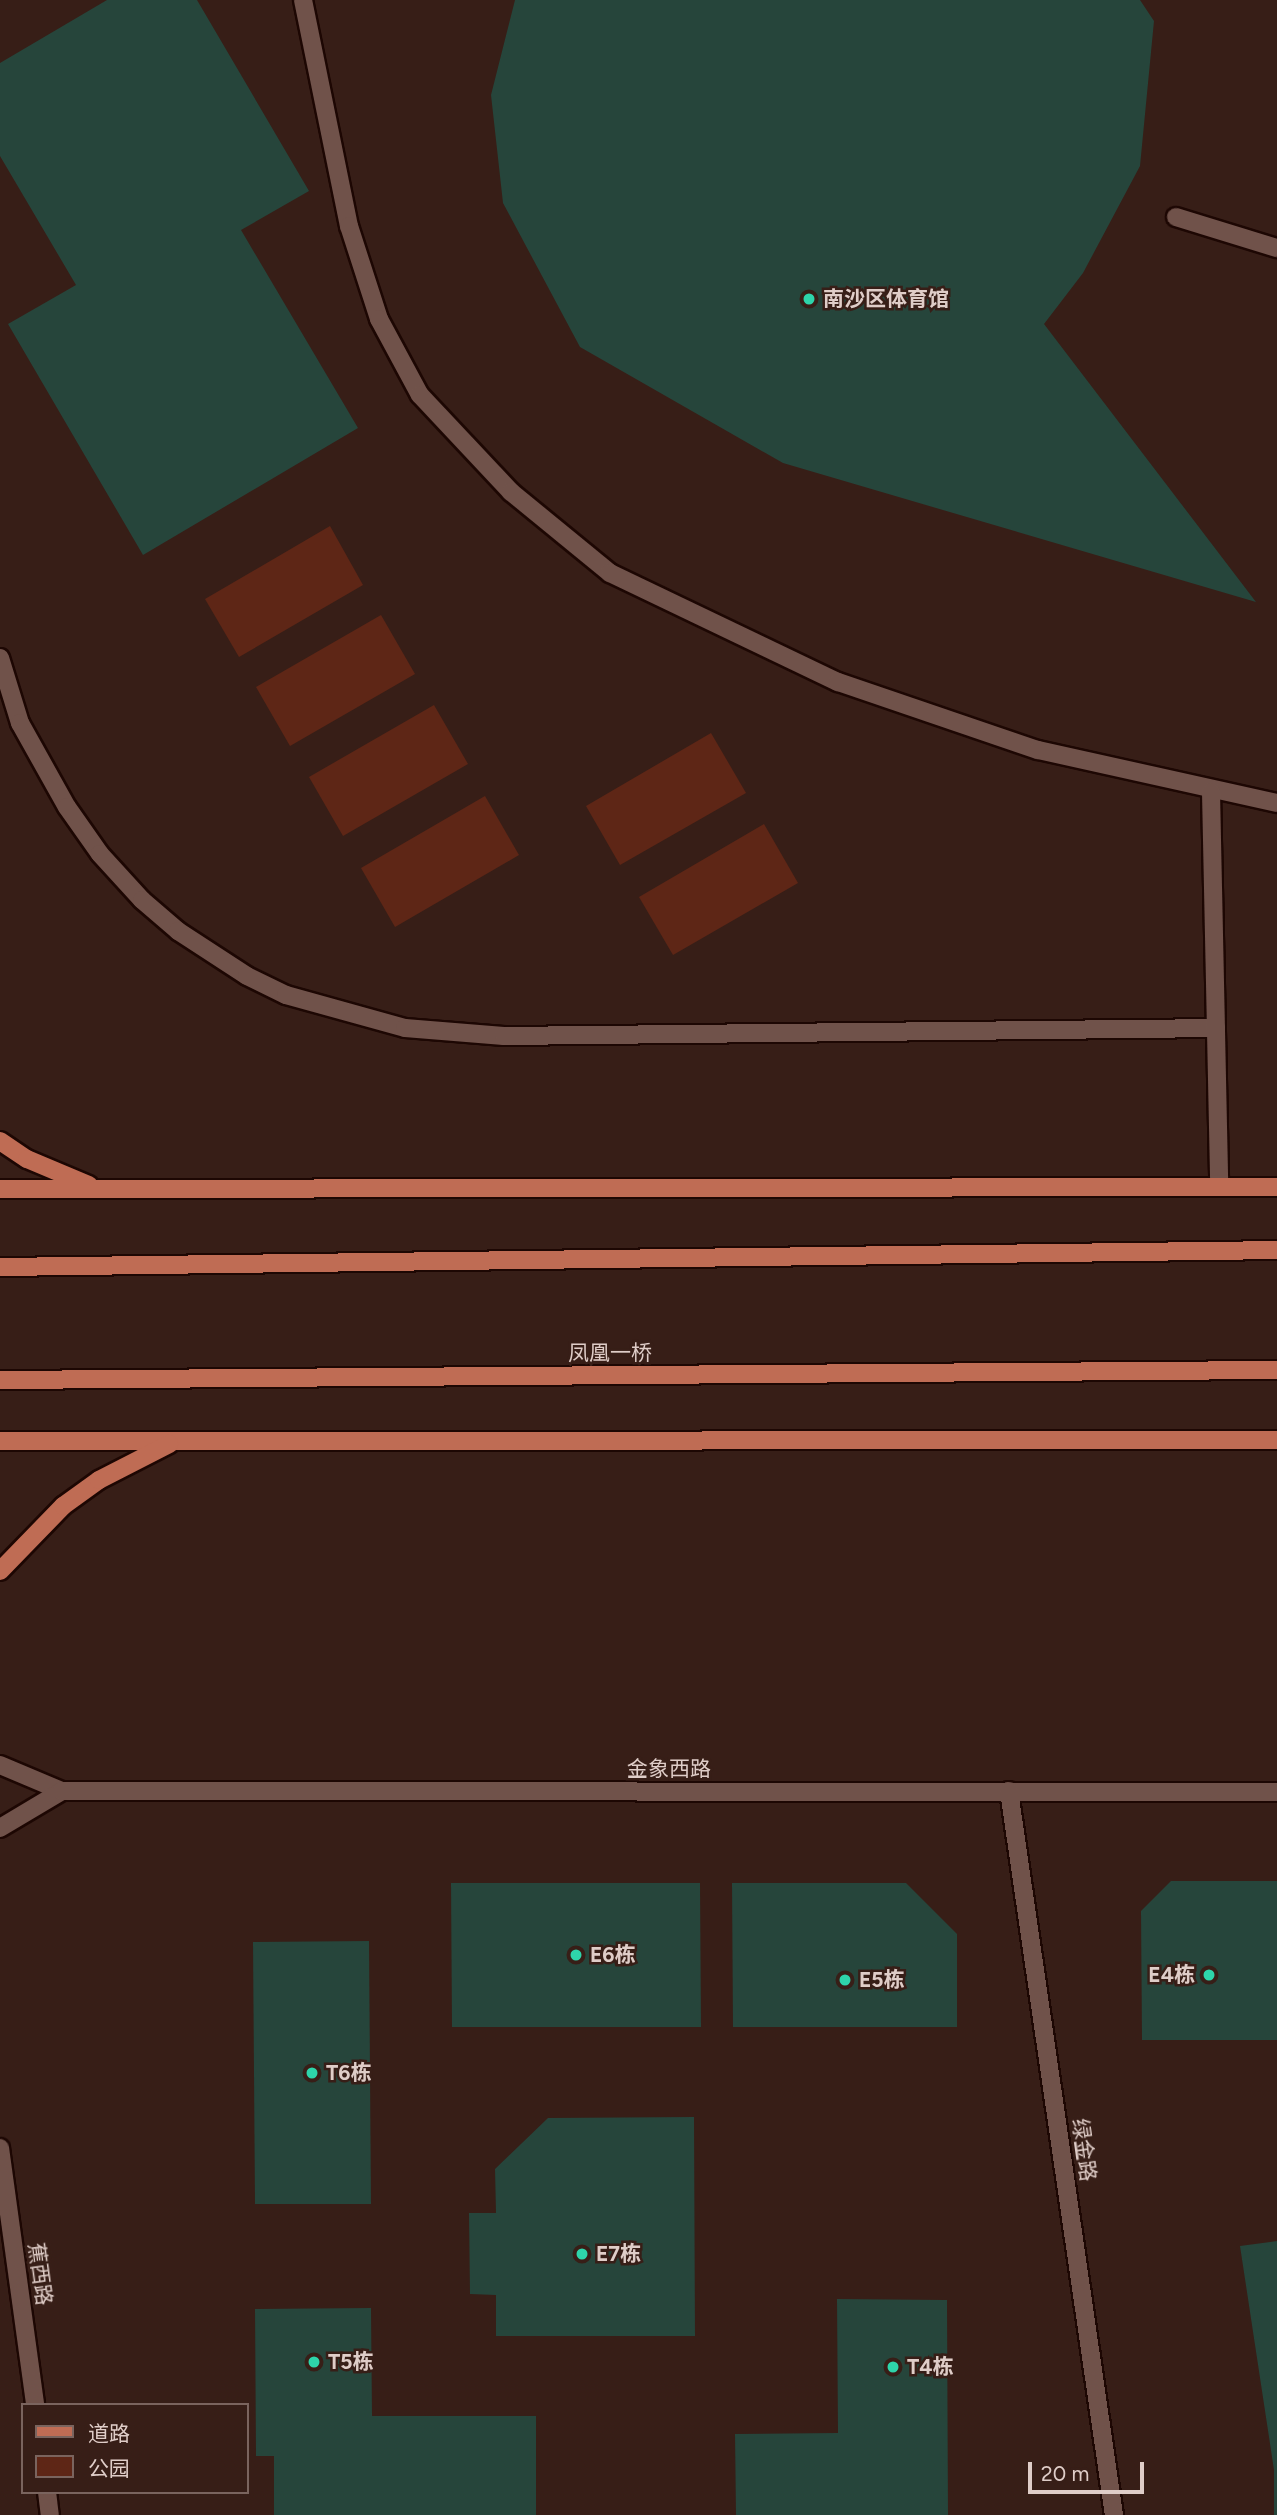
<!DOCTYPE html>
<html>
<head>
<meta charset="utf-8">
<style>
  body { margin:0 }
  #map { position:relative; width:1277px; height:2515px; overflow:hidden; background:#371e17; font-family:Figtree,"Noto Sans SC",sans-serif }
  div>[style] { position:absolute }
  .green>* { inset:0; background:#5e2616 }
  .building>* { inset:0; background:#26453b }
  .roads { filter:drop-shadow(2px 0 #1d0703) drop-shadow(-2px 0 #1d0703) drop-shadow(0 2px #1d0703) drop-shadow(0 -2px #1d0703) }
  .service>* { height:18px; margin:-9px; padding:0 9px; transform-origin:9px; border-radius:9px; background:#70524a }
  .minor>* { height:18px; margin:-9px; padding:0 9px; transform-origin:9px; border-radius:9px; background:#70524a }
  .tertiary>* { height:18px; margin:-9px; padding:0 9px; transform-origin:9px; border-radius:9px; background:#70524a }
  .primary>* { height:18px; margin:-9px; padding:0 9px; transform-origin:9px; border-radius:9px; background:#bf6c54 }
  .dots>* { width:19px; height:19px; translate:-50% -50%; box-sizing:border-box; border:4px solid #371e17; border-radius:50% }
  span { translate:-50% -50%; white-space:nowrap; text-align:center; line-height:1.15; -webkit-text-stroke:5px #371e17; paint-order:stroke }
  .poi-label { font-size:21px; color:#dfcdc8; font-weight:700 }
  .left { translate:0 -50%; text-align:left }
  .right { translate:-100% -50%; text-align:right }
  .street-label { font-size:21px; color:#dfcdc8 }
  .legend { position:absolute; left:21px; top:2403px; width:228px; height:91px; box-sizing:border-box; background:#371e17; border:2px solid #7a645e; margin:0; padding:9px 12px; list-style:none; font-size:21px; color:#dfcdc8 }
  .legend li { display:flex; align-items:center; gap:14px; height:35px }
  .legend b { width:35px; border:2px solid #7a645e }
  .scale { position:absolute; left:1028px; top:2462px; width:116px; height:32px; box-sizing:border-box; border:4px solid #dfcdc8; border-top:0; padding-left:9px; font-size:21px; line-height:24px; white-space:nowrap; color:#dfcdc8; -webkit-text-stroke:5px #371e17; paint-order:stroke }
</style>
</head>
<body>
<div id="map">
  <div class="green">
    <i style="clip-path:polygon(330px 526px,363px 585px,239px 657px,205px 599px)"></i>
    <i style="clip-path:polygon(381px 615px,415px 674px,290px 746px,256px 687px)"></i>
    <i style="clip-path:polygon(434px 705px,468px 764px,343px 836px,309px 777px)"></i>
    <i style="clip-path:polygon(711px 733px,746px 793px,620px 865px,586px 806px)"></i>
    <i style="clip-path:polygon(485px 796px,519px 855px,395px 927px,361px 868px)"></i>
    <i style="clip-path:polygon(764px 824px,798px 883px,673px 955px,639px 897px)"></i>
  </div>
  <div class="building">
    <i style="clip-path:polygon(107px 0,197px 0,309px 191px,241px 230px,358px 428px,143px 555px,8px 324px,76px 285px,0 156px,0 63px)"></i>
    <i style="clip-path:polygon(515px 0,1140px 0,1154px 21px,1140px 166px,1083px 273px,1044px 324px,1256px 602px,783px 463px,580px 347px,503px 203px,491px 95px)"></i>
    <i style="clip-path:polygon(1171px 1881px,1277px 1881px,1277px 2040px,1142px 2040px,1141px 1911px)"></i>
    <i style="clip-path:polygon(451px 1883px,700px 1883px,701px 2027px,452px 2027px)"></i>
    <i style="clip-path:polygon(732px 1883px,906px 1883px,957px 1934px,957px 2027px,733px 2027px)"></i>
    <i style="clip-path:polygon(369px 1941px,371px 2204px,255px 2204px,253px 1942px)"></i>
    <i style="clip-path:polygon(694px 2117px,695px 2336px,496px 2336px,496px 2295px,470px 2294px,469px 2213px,496px 2213px,495px 2169px,548px 2118px)"></i>
    <i style="clip-path:polygon(1277px 2241px,1277px 2515px,1274px 2515px,1274px 2470px,1240px 2246px)"></i>
    <i style="clip-path:polygon(837px 2299px,947px 2300px,948px 2515px,736px 2515px,735px 2434px,838px 2433px)"></i>
    <i style="clip-path:polygon(371px 2308px,372px 2416px,536px 2416px,536px 2515px,274px 2515px,274px 2456px,256px 2456px,255px 2309px)"></i>
  </div>
  <div class="roads">
    <div class="service">
      <i style="left:1176px;top:217px;width:106px;rotate:17.1deg"></i>
    </div>
    <div class="minor">
      <i style="left:303px;top:0;width:231px;rotate:78.5deg"></i>
      <i style="left:349px;top:226px;width:98px;rotate:72.1deg"></i>
      <i style="left:379px;top:319px;width:86px;rotate:61.7deg"></i>
      <i style="left:420px;top:395px;width:133px;rotate:46.8deg"></i>
      <i style="left:511px;top:492px;width:128px;rotate:39.3deg"></i>
      <i style="left:610px;top:573px;width:253px;rotate:25.6deg"></i>
      <i style="left:838px;top:682px;width:211px;rotate:18.8deg"></i>
      <i style="left:1038px;top:750px;width:245px;rotate:12.5deg"></i>
      <i style="left:0;top:658px;width:68px;rotate:72.9deg"></i>
      <i style="left:20px;top:723px;width:96px;rotate:60.8deg"></i>
      <i style="left:67px;top:807px;width:57px;rotate:54.9deg"></i>
      <i style="left:100px;top:854px;width:62px;rotate:47.6deg"></i>
      <i style="left:142px;top:900px;width:48px;rotate:40.7deg"></i>
      <i style="left:178px;top:931px;width:82px;rotate:33.1deg"></i>
      <i style="left:247px;top:976px;width:43px;rotate:26deg"></i>
      <i style="left:286px;top:995px;width:123px;rotate:15.5deg"></i>
      <i style="left:405px;top:1028px;width:99px;rotate:4.6deg"></i>
      <i style="left:504px;top:1036px;width:712px;rotate:-0.64deg"></i>
      <i style="left:1211px;top:792px;width:395px;rotate:88.8deg"></i>
      <i style="left:0;top:1765px;width:67px;rotate:22.8deg"></i>
      <i style="left:62px;top:1791px;width:72px;rotate:149.2deg"></i>
      <i style="left:62px;top:1791px;width:1215px;rotate:0.05deg"></i>
      <i style="left:1009px;top:1791px;width:732px;rotate:81.75deg"></i>
    </div>
    <div class="tertiary">
      <i style="left:0;top:2148px;width:259px;rotate:82.2deg"></i>
      <i style="left:47px;top:2492px;width:23px;rotate:83deg"></i>
    </div>
    <div class="primary">
      <i style="left:0;top:1141px;width:32px;rotate:34deg"></i>
      <i style="left:27px;top:1159px;width:67px;rotate:22.8deg"></i>
      <i style="left:0;top:1189px;width:1277px;rotate:-0.09deg"></i>
      <i style="left:0;top:1267px;width:1277px;rotate:-0.76deg"></i>
      <i style="left:0;top:1380px;width:1277px;rotate:-0.45deg"></i>
      <i style="left:0;top:1441px;width:1277px;rotate:-0.04deg"></i>
      <i style="left:0;top:1571px;width:91px;rotate:-45.9deg"></i>
      <i style="left:63px;top:1506px;width:44px;rotate:-35.8deg"></i>
      <i style="left:99px;top:1480px;width:79px;rotate:-27.2deg"></i>
    </div>
  </div>
  <div class="dots">
    <i style="left:809px;top:299px;background:#2ed4aa"></i>
    <i style="left:576px;top:1955px;background:#2ed4aa"></i>
    <i style="left:1209px;top:1975px;background:#2ed4aa"></i>
    <i style="left:845px;top:1980px;background:#2ed4aa"></i>
    <i style="left:312px;top:2073px;background:#2ed4aa"></i>
    <i style="left:582px;top:2254px;background:#2ed4aa"></i>
    <i style="left:314px;top:2362px;background:#2ed4aa"></i>
    <i style="left:893px;top:2367px;background:#2ed4aa"></i>
  </div>
  <div class="poi-label">
    <span class="left" style="left:823px;top:299px">南沙区体育馆</span>
    <span class="left" style="left:590px;top:1955px">E6栋</span>
    <span class="right" style="left:1195px;top:1975px">E4栋</span>
    <span class="left" style="left:859px;top:1980px">E5栋</span>
    <span class="left" style="left:326px;top:2073px">T6栋</span>
    <span class="left" style="left:596px;top:2254px">E7栋</span>
    <span class="left" style="left:328px;top:2362px">T5栋</span>
    <span class="left" style="left:907px;top:2367px">T4栋</span>
  </div>
  <div class="street-label">
    <span style="left:610px;top:1353px">凤凰一桥</span>
    <span style="left:669px;top:1769px">金象西路</span>
    <span style="left:1084px;top:2150px;rotate:82deg">绿金路</span>
    <span style="left:40px;top:2274px;rotate:82deg">蕉西路</span>
  </div>
  <ul class="legend">
  <li><b style="height:9px;background:#bf6c54"></b>道路</li>
  <li><b style="height:19px;background:#5e2616"></b>公园</li>
  </ul>
  <div class="scale">20 m</div>
</div>
</body>
</html>
